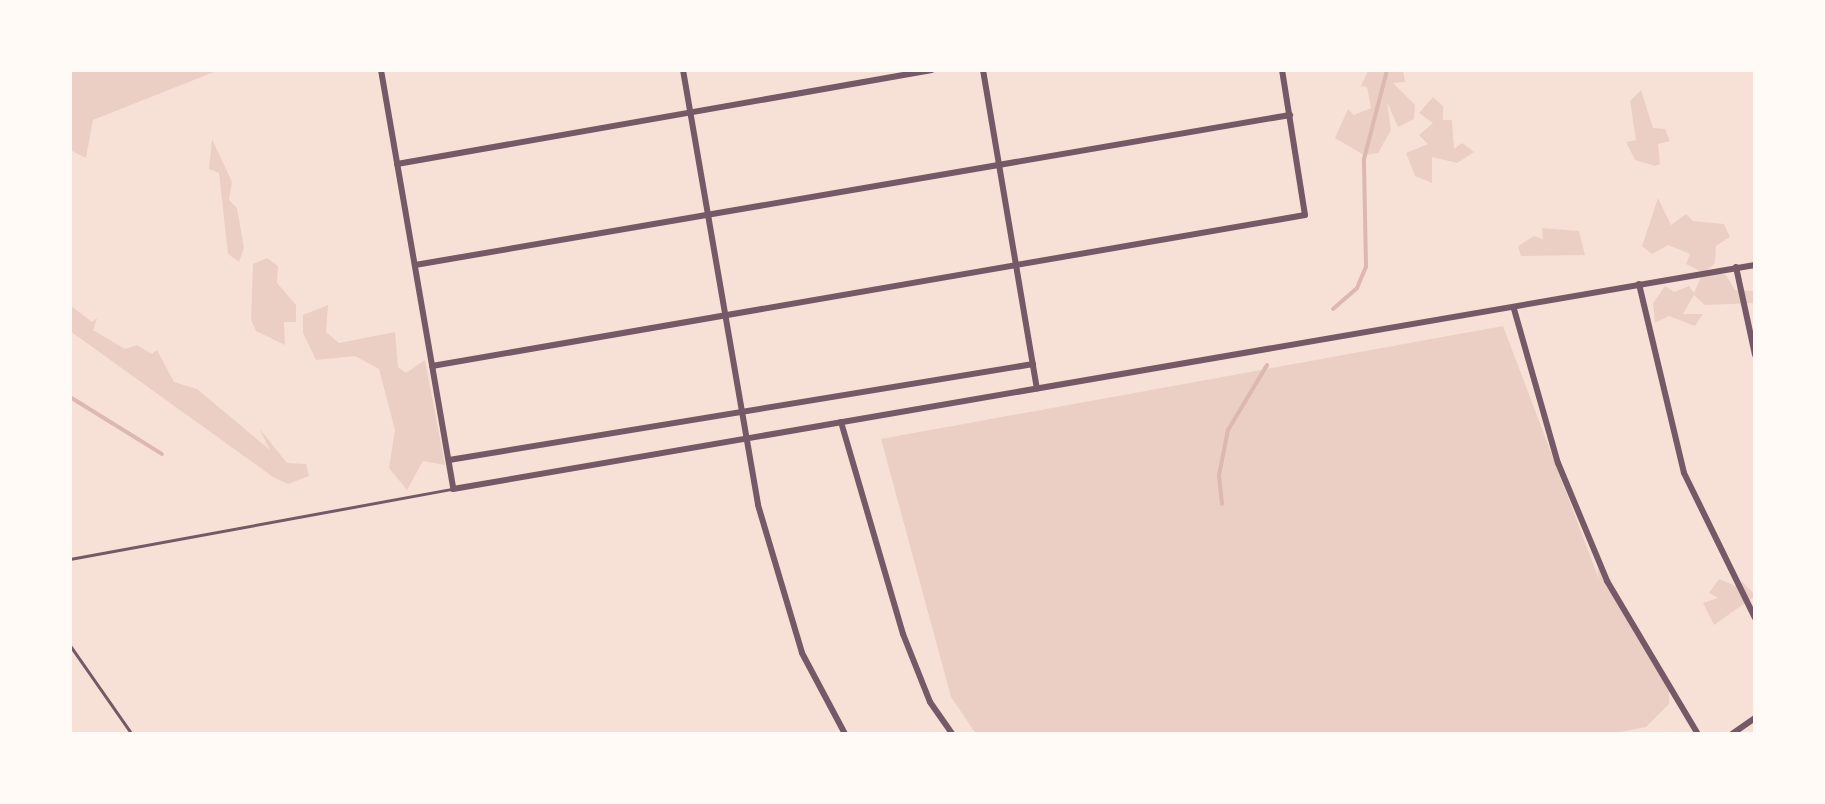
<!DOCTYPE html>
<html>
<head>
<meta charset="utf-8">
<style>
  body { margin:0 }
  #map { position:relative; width:1825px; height:804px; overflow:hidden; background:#f7e1d7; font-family:Lato,sans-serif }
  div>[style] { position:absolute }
  .green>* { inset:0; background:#ebcfc5 }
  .stream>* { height:4px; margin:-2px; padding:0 2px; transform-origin:2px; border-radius:2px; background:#dcb8b0 }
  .service>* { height:2.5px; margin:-1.25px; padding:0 1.25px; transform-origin:1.25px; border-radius:1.25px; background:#755966 }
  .minor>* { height:6px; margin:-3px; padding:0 3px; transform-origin:3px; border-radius:3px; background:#755966 }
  span { translate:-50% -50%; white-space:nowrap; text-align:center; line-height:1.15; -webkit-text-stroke:8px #fffaf5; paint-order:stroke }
  .frame { position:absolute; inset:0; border:72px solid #fffaf5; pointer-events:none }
</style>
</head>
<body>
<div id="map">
  <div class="green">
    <i style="clip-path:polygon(70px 70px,219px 70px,93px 120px,86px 158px,70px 150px)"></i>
    <i style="clip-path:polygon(1403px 70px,1405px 82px,1393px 83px,1415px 105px,1414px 119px,1398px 127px,1387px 102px,1391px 130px,1378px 153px,1364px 155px,1335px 138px,1348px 109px,1354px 115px,1371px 108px,1367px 87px,1361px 86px,1368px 71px)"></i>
    <i style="clip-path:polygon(1641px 90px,1653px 128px,1665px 129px,1670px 141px,1658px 144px,1660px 164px,1655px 166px,1635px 160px,1626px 142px,1636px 140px,1630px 101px)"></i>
    <i style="clip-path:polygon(1433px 97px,1443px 106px,1443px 120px,1452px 120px,1454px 149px,1462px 143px,1474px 152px,1457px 163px,1432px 157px,1432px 183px,1415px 176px,1406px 153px,1428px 144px,1419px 135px,1433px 123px,1419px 113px)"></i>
    <i style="clip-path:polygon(212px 139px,232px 182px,229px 200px,237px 208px,244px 248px,239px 262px,228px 254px,219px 173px,209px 169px)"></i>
    <i style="clip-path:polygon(1658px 198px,1671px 225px,1686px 214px,1693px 221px,1724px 224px,1730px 237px,1716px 246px,1715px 263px,1704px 273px,1686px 264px,1690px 254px,1668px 245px,1652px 254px,1642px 246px)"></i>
    <i style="clip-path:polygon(1542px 228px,1579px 231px,1585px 255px,1521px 256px,1518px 246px,1534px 236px,1543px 239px)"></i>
    <i style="clip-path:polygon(267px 258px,278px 266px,277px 283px,296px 305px,296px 322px,284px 322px,285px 345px,256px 331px,251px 320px,253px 264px)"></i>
    <i style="clip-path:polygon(1717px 273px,1726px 275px,1735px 290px,1755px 291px,1755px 303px,1705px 305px,1694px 295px,1683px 314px,1703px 314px,1695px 326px,1669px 316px,1655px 323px,1653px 303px,1665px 286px,1674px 292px,1689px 286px,1694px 293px,1701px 277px)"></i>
    <i style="clip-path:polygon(70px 305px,92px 322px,97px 318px,93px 330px,125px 349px,137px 345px,152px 354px,157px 350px,174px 382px,197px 389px,270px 450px,259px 428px,287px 463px,306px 464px,309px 476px,288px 484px,273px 477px,70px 331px)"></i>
    <i style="clip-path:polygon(328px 305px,326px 332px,339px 343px,395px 332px,398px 367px,406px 373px,425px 360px,445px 465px,423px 461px,407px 490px,389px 468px,395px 430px,379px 369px,355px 356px,316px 360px,303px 333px,303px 315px)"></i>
    <i style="clip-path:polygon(1503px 326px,1599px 579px,1597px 566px,1669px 690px,1669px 704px,1646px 727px,1610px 734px,976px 734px,951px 697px,881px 439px)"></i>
    <i style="clip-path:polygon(1755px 574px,1755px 596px,1714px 625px,1703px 603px,1718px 598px,1709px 593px,1719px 579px,1743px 589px,1741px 580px,1753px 593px)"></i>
  </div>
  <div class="stream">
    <i style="left:1333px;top:309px;width:32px;rotate:-41deg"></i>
    <i style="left:1357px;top:288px;width:23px;rotate:-67deg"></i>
    <i style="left:1366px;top:267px;width:108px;rotate:-91.1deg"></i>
    <i style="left:1364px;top:159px;width:92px;rotate:-75.5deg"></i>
    <i style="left:70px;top:397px;width:108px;rotate:31.8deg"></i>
    <i style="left:1222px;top:504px;width:29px;rotate:-96deg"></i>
    <i style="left:1219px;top:475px;width:46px;rotate:-78.7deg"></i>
    <i style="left:1228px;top:430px;width:76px;rotate:-59deg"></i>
  </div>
  <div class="service">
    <i style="left:70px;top:559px;width:388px;rotate:-10.4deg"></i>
    <i style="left:70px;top:645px;width:108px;rotate:55.1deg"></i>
  </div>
  <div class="minor">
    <i style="left:381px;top:70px;width:425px;rotate:80.2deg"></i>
    <i style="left:453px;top:489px;width:1321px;rotate:-9.76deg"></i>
    <i style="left:683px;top:70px;width:441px;rotate:80.2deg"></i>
    <i style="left:758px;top:505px;width:154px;rotate:73.4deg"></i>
    <i style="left:802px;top:653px;width:92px;rotate:62deg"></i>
    <i style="left:983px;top:70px;width:323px;rotate:80.4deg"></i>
    <i style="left:397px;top:164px;width:543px;rotate:-9.97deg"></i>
    <i style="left:415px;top:265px;width:888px;rotate:-9.73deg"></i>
    <i style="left:1736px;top:267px;width:90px;rotate:77.8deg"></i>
    <i style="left:1639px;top:284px;width:194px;rotate:76.6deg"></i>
    <i style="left:1684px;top:473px;width:161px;rotate:63.9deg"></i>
    <i style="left:1514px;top:309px;width:160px;rotate:74.1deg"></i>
    <i style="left:1558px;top:463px;width:128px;rotate:67.4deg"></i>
    <i style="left:1607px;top:581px;width:178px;rotate:59.3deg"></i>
    <i style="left:432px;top:366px;width:886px;rotate:-9.81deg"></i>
    <i style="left:1305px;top:215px;width:147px;rotate:-99deg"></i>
    <i style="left:841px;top:422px;width:221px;rotate:73.7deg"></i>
    <i style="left:903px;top:634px;width:73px;rotate:68.3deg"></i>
    <i style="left:930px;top:702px;width:39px;rotate:55deg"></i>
    <i style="left:449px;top:460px;width:592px;rotate:-9.33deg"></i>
    <i style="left:1732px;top:734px;width:28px;rotate:-35deg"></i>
  </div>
  <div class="frame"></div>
</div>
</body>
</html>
